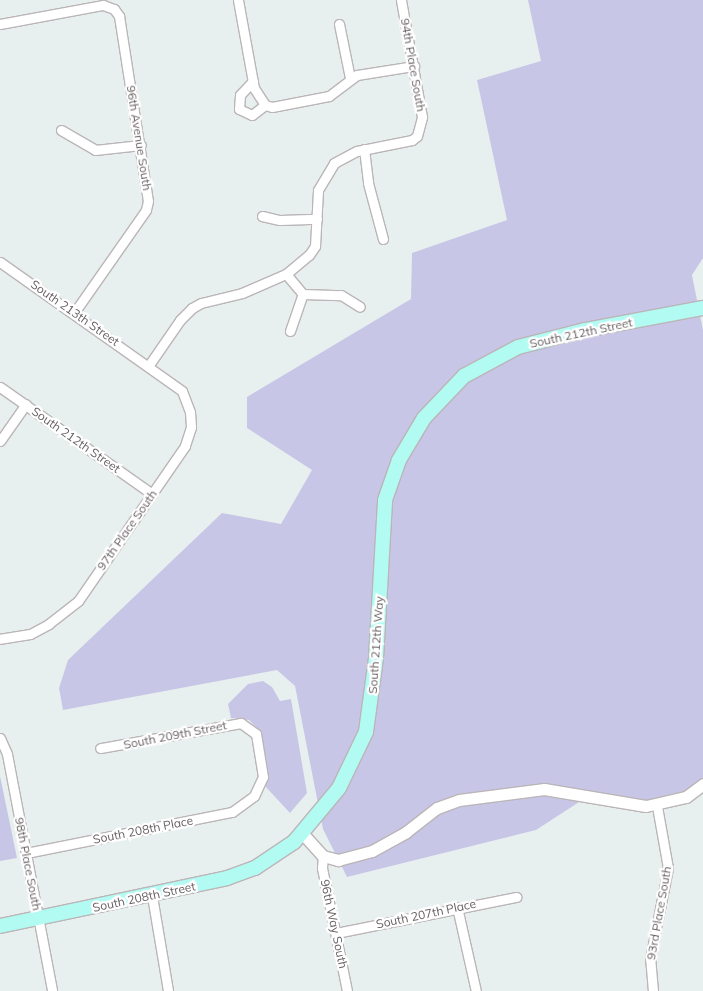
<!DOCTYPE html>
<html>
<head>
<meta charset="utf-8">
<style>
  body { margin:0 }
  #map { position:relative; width:703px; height:991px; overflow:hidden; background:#e8f0ef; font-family:Mulish,sans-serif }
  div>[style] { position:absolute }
  .green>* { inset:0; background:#c8c6e6 }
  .roads { filter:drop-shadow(1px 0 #bbb5b7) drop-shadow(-1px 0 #bbb5b7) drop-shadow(0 1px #bbb5b7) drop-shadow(0 -1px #bbb5b7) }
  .minor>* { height:9px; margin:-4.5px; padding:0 4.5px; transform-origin:4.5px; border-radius:4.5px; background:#fff }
  .tertiary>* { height:11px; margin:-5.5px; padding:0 5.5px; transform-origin:5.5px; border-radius:5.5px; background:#fff }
  .primary>* { height:14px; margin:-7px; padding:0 7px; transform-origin:7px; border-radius:7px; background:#b2fbf3 }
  span { translate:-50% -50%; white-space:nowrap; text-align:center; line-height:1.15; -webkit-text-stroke:4.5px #fff; paint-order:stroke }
  .street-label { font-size:12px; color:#675f62 }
</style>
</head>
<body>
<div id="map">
  <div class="green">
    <i style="clip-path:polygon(528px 0,703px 0,703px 258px,692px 275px,703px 330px,703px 785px,657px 806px,590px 795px,536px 830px,347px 877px,323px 829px,295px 686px,277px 670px,63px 710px,59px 688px,68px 660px,222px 513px,281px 524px,312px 470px,247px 428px,247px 397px,411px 299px,412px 253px,507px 220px,477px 80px,541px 61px)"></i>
    <i style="clip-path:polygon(263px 681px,272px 687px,280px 701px,291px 699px,307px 793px,290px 813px,264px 785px,267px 766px,261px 732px,249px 720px,231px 718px,228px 704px,248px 684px)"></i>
    <i style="clip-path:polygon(0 776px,17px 858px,0 861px)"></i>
  </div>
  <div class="roads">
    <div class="minor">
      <i style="left:238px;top:0;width:89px;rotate:79.7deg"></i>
      <i style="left:254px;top:88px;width:20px;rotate:57deg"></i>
      <i style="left:265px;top:105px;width:7px;rotate:16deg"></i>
      <i style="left:272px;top:107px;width:58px;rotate:-10.9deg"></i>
      <i style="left:329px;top:96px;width:35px;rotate:-37deg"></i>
      <i style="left:357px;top:75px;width:58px;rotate:-9deg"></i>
      <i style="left:0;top:24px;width:105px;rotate:-10.5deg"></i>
      <i style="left:103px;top:5px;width:12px;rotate:20deg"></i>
      <i style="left:114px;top:9px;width:9px;rotate:54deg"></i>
      <i style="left:119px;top:16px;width:187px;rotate:81.1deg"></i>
      <i style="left:148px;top:201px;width:9px;rotate:103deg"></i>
      <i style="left:146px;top:210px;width:126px;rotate:125deg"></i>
      <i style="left:339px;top:24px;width:55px;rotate:78.5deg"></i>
      <i style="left:253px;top:81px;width:19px;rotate:133deg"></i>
      <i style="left:240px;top:95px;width:14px;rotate:94deg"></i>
      <i style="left:239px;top:109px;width:14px;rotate:25deg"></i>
      <i style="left:252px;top:115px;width:16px;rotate:-38deg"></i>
      <i style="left:61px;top:130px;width:39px;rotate:30deg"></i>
      <i style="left:95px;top:150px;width:46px;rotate:-6.2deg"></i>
      <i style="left:364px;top:149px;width:34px;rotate:83deg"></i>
      <i style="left:368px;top:183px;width:58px;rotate:75deg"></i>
      <i style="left:262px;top:216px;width:18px;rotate:13deg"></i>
      <i style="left:280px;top:220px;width:37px;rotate:-2deg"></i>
      <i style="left:0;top:262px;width:223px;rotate:35.3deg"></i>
      <i style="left:182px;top:391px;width:22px;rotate:69deg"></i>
      <i style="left:190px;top:412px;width:15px;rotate:86deg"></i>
      <i style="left:191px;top:427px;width:20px;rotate:108deg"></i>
      <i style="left:185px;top:446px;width:188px;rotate:124.6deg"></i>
      <i style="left:78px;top:601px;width:37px;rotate:142deg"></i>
      <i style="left:49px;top:624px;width:21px;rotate:152deg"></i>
      <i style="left:30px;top:634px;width:30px;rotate:171deg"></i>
      <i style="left:286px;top:274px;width:26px;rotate:50deg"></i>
      <i style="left:303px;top:294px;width:38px;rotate:2deg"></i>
      <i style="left:341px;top:295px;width:22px;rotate:32deg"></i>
      <i style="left:290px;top:331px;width:39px;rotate:-71deg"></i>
      <i style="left:149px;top:365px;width:55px;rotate:-55.4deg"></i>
      <i style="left:180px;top:320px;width:17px;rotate:-45deg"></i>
      <i style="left:192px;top:308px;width:10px;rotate:-29deg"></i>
      <i style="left:201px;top:303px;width:42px;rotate:-13.7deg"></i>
      <i style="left:242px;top:293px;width:48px;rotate:-23.4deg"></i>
      <i style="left:286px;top:274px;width:30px;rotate:-40deg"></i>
      <i style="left:309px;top:255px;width:11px;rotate:-56deg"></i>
      <i style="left:315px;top:246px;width:56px;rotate:-86.9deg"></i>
      <i style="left:318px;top:190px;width:31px;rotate:-59deg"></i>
      <i style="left:334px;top:163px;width:26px;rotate:-28deg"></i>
      <i style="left:357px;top:151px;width:56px;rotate:-11.3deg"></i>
      <i style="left:412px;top:140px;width:6px;rotate:-39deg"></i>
      <i style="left:417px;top:136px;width:20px;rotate:-75deg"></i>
      <i style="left:422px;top:117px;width:119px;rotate:-100.2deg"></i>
      <i style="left:0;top:387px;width:186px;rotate:35.1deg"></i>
      <i style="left:0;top:441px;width:45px;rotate:-54.9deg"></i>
      <i style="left:0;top:738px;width:17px;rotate:66deg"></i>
      <i style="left:7px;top:754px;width:241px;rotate:79.2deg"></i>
      <i style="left:26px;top:853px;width:210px;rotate:-11.3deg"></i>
      <i style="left:232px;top:812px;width:27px;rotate:-36deg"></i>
      <i style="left:254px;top:796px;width:21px;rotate:-65deg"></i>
      <i style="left:263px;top:777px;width:44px;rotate:-99.2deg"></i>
      <i style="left:256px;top:734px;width:19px;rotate:-144deg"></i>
      <i style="left:241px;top:723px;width:143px;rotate:169.9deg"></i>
      <i style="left:323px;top:856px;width:12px;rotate:95deg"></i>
      <i style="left:322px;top:868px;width:126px;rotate:78.5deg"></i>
      <i style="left:152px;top:896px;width:96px;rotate:80.4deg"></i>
      <i style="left:457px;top:907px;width:86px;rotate:77.3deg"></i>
      <i style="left:336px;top:933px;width:184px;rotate:-11.3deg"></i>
      <i style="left:653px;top:991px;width:32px;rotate:-95deg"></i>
      <i style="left:650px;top:959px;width:93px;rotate:-78.8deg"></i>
      <i style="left:668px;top:868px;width:63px;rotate:-100.1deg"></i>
    </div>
    <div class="tertiary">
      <i style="left:303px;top:834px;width:30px;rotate:48deg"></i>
      <i style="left:323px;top:856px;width:16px;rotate:15deg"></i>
      <i style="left:338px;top:860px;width:35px;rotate:-15deg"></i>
      <i style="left:372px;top:851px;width:39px;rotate:-29deg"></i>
      <i style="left:406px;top:832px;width:39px;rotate:-38deg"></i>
      <i style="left:437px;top:808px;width:23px;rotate:-20deg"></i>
      <i style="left:459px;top:800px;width:86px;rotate:-7.4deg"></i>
      <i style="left:544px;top:789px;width:103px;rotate:9.5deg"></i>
      <i style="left:646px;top:806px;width:41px;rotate:-12.7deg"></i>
      <i style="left:686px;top:797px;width:21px;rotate:-37deg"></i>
    </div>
    <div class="primary">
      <i style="left:0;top:926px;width:232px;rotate:-11.9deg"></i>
      <i style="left:227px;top:878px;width:30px;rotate:-20deg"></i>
      <i style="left:255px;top:868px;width:47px;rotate:-33.7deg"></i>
      <i style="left:294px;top:842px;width:70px;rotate:-50.2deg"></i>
      <i style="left:339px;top:788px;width:62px;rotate:-64.3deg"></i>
      <i style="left:366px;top:732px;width:75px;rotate:-82.3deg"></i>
      <i style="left:376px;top:658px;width:158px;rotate:-86.7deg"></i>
      <i style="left:385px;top:500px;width:42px;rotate:-70.7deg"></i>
      <i style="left:399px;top:460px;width:49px;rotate:-59.2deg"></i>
      <i style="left:424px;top:418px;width:58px;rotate:-46.4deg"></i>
      <i style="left:464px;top:376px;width:61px;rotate:-28.2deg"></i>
      <i style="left:518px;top:347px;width:69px;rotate:-14.2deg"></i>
      <i style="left:585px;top:330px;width:120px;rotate:-10.6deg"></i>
    </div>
  </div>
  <div class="street-label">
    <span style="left:413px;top:65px;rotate:80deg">94th Place South</span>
    <span style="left:139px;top:138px;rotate:81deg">96th Avenue South</span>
    <span style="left:75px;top:313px;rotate:35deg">South 213th Street</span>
    <span style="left:581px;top:333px;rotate:-12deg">South 212th Street</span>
    <span style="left:76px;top:440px;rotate:35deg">South 212th Street</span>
    <span style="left:127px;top:530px;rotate:-55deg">97th Place South</span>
    <span style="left:376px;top:645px;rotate:-86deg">South 212th Way</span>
    <span style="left:175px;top:735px;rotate:-11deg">South 209th Street</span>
    <span style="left:143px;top:830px;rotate:-11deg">South 208th Place</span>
    <span style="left:28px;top:864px;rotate:79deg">98th Place South</span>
    <span style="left:144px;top:897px;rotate:-12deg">South 208th Street</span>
    <span style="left:659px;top:913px;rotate:-80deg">93rd Place South</span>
    <span style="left:426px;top:914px;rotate:-12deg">South 207th Place</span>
    <span style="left:334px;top:924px;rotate:78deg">96th Way South</span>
  </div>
</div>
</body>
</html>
